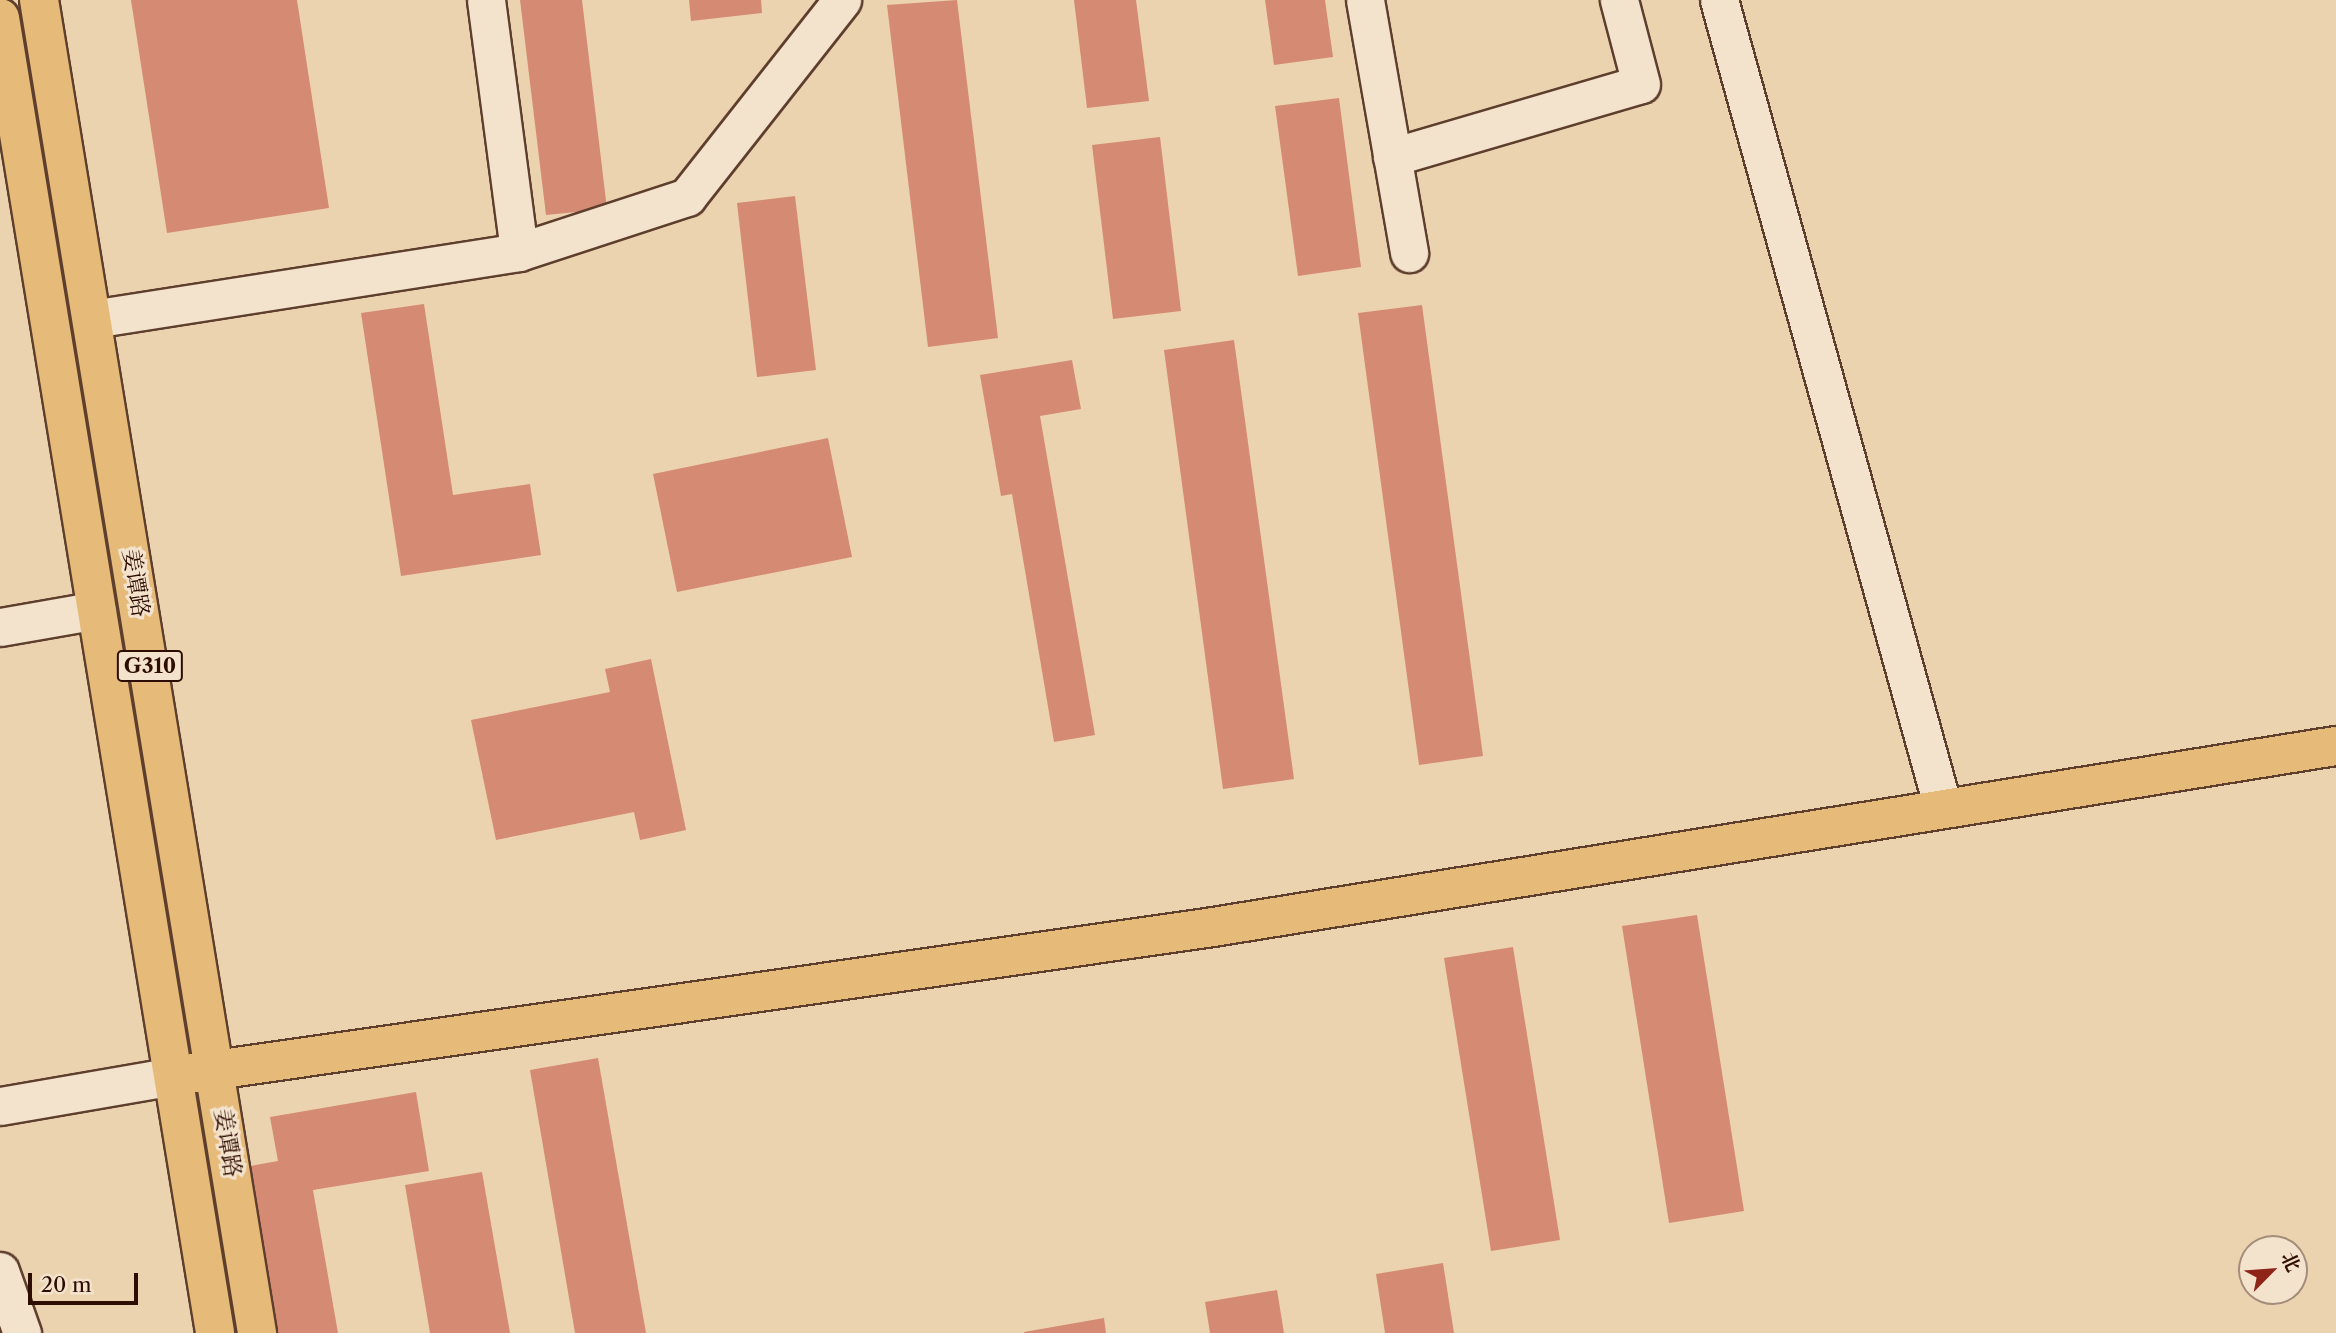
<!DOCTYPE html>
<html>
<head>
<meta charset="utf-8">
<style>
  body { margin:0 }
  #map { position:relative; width:2336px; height:1333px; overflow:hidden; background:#ecd3b0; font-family:"Libre Caslon Text","Noto Serif SC",serif }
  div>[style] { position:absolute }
  .building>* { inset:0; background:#d58a74 }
  .roads { filter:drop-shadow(2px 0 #5e3e2d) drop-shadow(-2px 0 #5e3e2d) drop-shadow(0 2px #5e3e2d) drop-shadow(0 -2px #5e3e2d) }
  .minor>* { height:37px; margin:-18.5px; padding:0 18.5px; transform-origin:18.5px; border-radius:18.5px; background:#f3e2cc }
  .major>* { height:38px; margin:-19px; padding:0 19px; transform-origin:19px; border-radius:19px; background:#e6ba78 }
  .highway>* { height:38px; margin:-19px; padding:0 19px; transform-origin:19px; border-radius:19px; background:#e6ba78 }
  span { translate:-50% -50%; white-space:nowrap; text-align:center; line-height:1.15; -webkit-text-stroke:6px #f3e2cc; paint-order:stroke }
  .shield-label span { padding:2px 5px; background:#f3e2cc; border:2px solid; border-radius:5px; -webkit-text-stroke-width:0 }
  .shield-label { font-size:21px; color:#2e0d01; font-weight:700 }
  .street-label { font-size:23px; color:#2e0d01 }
  .north { position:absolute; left:2238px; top:1235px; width:70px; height:70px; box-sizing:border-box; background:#f3e2cc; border:2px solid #a48d7b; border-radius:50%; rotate:65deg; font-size:19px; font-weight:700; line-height:28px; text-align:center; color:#2e0d01 }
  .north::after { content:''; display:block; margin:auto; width:24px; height:32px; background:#8f2418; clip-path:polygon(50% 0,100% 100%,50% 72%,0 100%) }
  .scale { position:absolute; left:28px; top:1273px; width:110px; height:32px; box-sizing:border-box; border:4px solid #2e0d01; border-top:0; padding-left:9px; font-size:21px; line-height:24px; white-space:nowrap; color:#2e0d01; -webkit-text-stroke:5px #f3e2cc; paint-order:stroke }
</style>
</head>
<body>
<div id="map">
  <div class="building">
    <i style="clip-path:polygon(131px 0,297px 0,329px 208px,167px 233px)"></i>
    <i style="clip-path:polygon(520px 0,582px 0,607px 209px,546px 215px)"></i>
    <i style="clip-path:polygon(689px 0,761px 0,762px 13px,691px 21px)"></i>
    <i style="clip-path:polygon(957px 0,998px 338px,928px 347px,887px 5px)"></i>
    <i style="clip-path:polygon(1074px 0,1136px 0,1149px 101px,1087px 108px)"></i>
    <i style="clip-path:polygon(1265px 0,1325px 0,1333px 57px,1274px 65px)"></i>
    <i style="clip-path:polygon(1339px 98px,1361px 267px,1298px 276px,1275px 106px)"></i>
    <i style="clip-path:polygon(1160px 137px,1181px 311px,1113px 319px,1092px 145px)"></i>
    <i style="clip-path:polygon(795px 196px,816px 370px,757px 377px,737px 203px)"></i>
    <i style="clip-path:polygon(424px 304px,453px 495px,530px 484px,541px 555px,401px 576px,361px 313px)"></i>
    <i style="clip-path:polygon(1422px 305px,1483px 756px,1419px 765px,1358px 313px)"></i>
    <i style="clip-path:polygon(1234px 340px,1294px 779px,1223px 789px,1164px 350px)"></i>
    <i style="clip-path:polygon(1072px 360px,1081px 409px,1040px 416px,1095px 735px,1054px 742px,1012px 494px,1001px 496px,980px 375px)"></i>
    <i style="clip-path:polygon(828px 438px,852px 557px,677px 592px,653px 474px)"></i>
    <i style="clip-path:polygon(651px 659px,686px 830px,640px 840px,634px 812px,496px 840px,471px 720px,610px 692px,605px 669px)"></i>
    <i style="clip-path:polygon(1697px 915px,1744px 1211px,1669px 1223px,1622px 926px)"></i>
    <i style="clip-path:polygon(1513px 947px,1560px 1240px,1491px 1251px,1444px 958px)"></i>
    <i style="clip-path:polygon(598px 1058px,646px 1333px,575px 1333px,530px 1070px)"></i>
    <i style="clip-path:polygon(416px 1092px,429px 1171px,313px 1190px,338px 1333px,261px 1333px,233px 1169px,278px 1161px,270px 1117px)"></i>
    <i style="clip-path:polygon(482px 1172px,510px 1333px,430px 1333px,405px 1185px)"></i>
    <i style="clip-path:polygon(1443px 1263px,1454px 1333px,1385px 1333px,1376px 1274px)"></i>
    <i style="clip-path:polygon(1277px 1290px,1284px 1333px,1210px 1333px,1205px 1302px)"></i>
    <i style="clip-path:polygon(1104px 1318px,1106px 1333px,1024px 1333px,1024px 1332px)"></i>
  </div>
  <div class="roads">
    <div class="minor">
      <i style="left:486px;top:0;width:254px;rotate:82.5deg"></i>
      <i style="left:519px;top:252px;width:177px;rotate:-18.1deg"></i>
      <i style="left:687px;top:197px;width:251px;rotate:-51.8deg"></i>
      <i style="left:1365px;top:0;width:257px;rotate:80.1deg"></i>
      <i style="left:1719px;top:0;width:838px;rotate:74.51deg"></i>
      <i style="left:1392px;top:157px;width:259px;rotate:-16.3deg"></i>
      <i style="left:1641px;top:84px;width:87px;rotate:-104.7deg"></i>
      <i style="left:92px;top:319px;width:432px;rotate:-8.9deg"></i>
      <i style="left:0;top:627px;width:98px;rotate:-9.9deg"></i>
      <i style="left:0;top:1106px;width:177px;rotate:-9.8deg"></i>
      <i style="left:0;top:1271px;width:66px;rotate:70.5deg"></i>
    </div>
    <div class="major">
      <i style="left:180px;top:1075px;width:1044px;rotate:-8.15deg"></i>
      <i style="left:1213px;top:927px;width:1137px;rotate:-9.16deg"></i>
    </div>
    <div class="highway">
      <i style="left:39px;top:0;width:1351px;rotate:80.71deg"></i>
      <i style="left:0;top:18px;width:1332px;rotate:80.71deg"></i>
    </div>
  </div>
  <div class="shield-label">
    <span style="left:150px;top:666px">G310</span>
  </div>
  <div class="street-label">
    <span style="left:136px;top:583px;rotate:81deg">姜谭路</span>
    <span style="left:228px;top:1143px;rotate:81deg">姜谭路</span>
  </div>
  <div class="north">北</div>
  <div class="scale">20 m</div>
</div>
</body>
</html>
